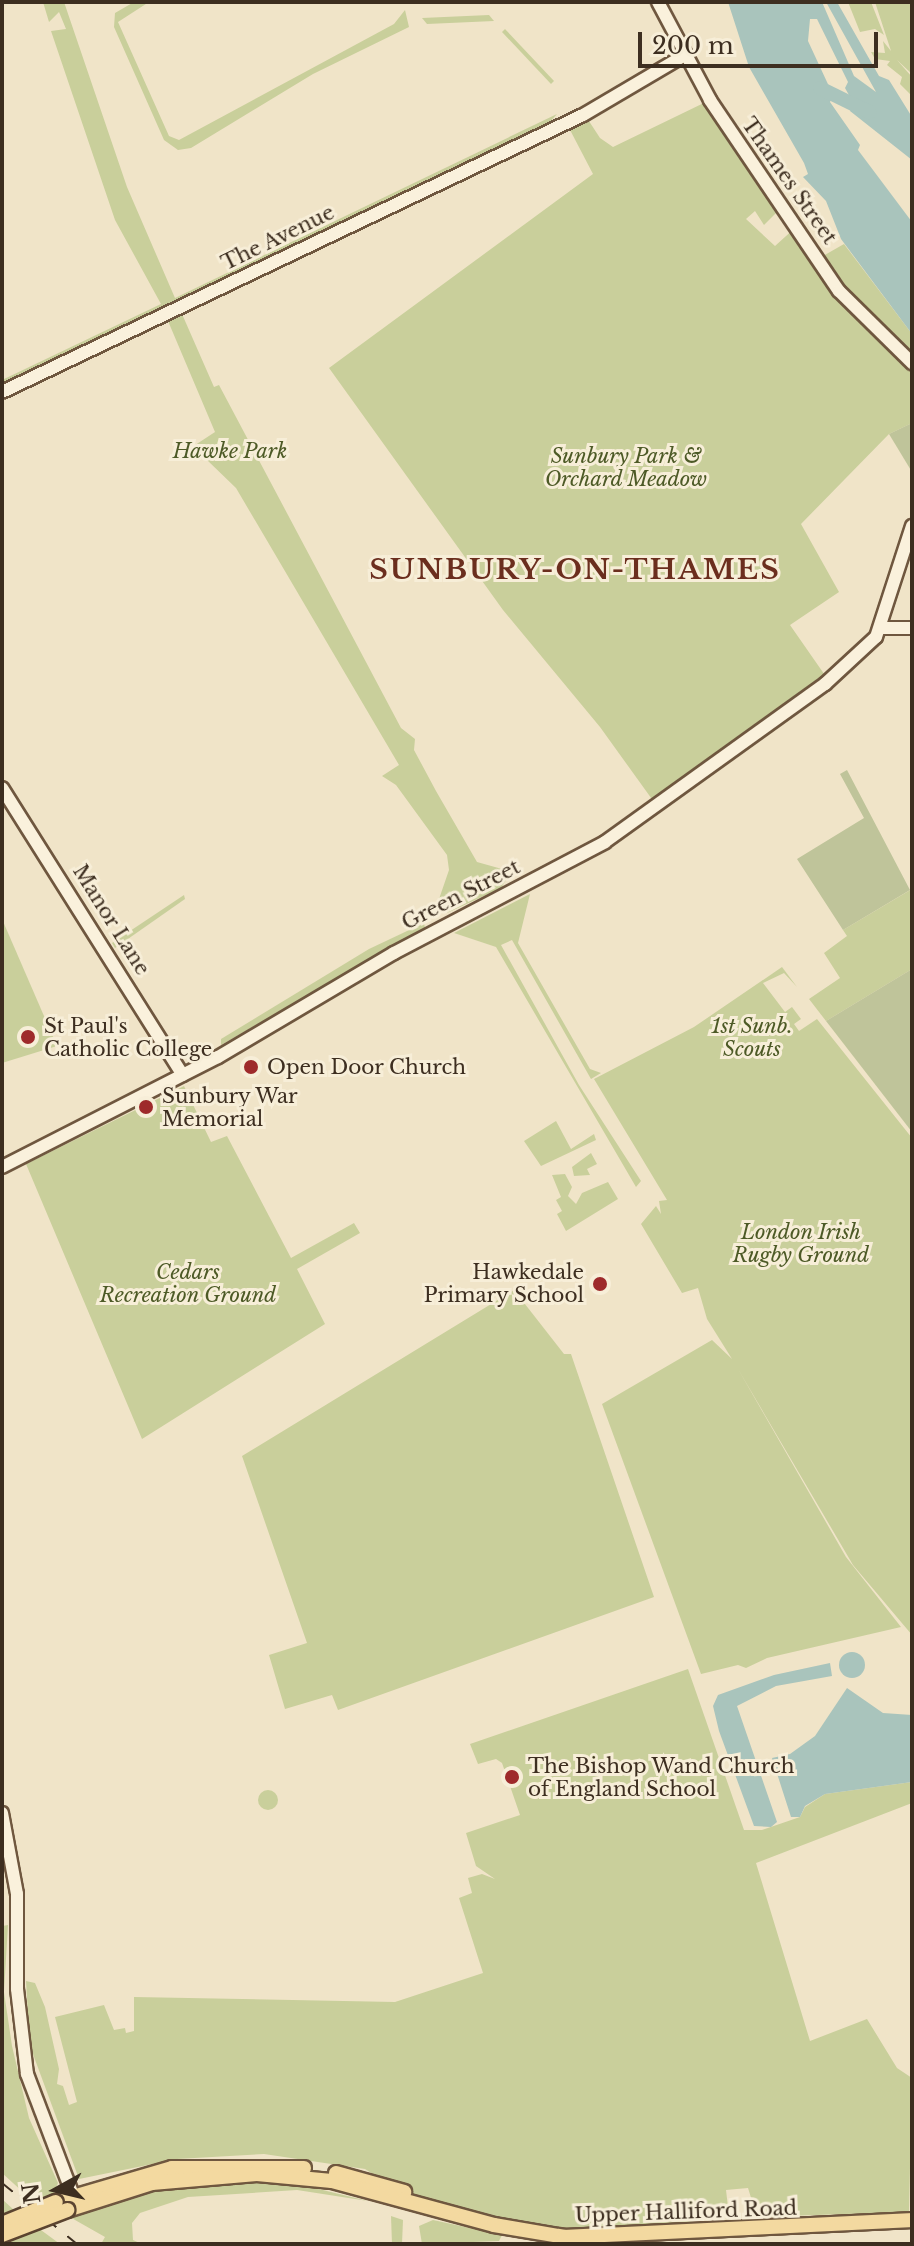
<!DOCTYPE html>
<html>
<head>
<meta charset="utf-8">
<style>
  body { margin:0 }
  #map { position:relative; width:914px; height:2246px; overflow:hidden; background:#f0e4c8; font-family:"Libre Baskerville",serif }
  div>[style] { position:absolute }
  .green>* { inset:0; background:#c9cf9b }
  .round { border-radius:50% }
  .cemetery>* { inset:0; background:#bfc49a }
  .water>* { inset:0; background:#a9c4bc }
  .river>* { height:14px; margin:-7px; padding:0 7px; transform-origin:7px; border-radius:7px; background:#a9c4bc }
  .roads { filter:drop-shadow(2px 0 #6f573f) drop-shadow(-2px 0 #6f573f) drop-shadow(0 2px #6f573f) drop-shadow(0 -2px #6f573f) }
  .secondary>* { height:12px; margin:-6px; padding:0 6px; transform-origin:6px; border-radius:6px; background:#faf1dc }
  .primary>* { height:14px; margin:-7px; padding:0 7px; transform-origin:7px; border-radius:7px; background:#f3d9a0 }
  .rail>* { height:2px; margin-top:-1px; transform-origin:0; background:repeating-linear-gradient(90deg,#3d2e20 0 14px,transparent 0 28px) }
  .bridges { filter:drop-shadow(2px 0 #5b4430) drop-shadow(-2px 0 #5b4430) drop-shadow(0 2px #5b4430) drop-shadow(0 -2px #5b4430) }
  .primary-bridge>* { height:14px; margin:-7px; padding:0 7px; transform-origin:7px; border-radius:7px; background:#f3d9a0 }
  .dots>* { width:22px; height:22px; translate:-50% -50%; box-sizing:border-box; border:4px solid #f7eed8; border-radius:50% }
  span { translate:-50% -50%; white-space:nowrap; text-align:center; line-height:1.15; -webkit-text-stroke:6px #f7eed8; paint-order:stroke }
  .street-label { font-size:20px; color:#3d2e20 }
  .park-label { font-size:20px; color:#4d5a26; font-style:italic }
  .poi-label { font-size:20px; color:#3d2e20 }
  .left { translate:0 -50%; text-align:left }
  .right { translate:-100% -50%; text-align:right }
  .district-label { font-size:28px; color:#6b2e1e; font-weight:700; letter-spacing:2px }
  .frame { position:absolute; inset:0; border:4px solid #3d2e20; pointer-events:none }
  .north { position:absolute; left:16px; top:2150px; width:80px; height:80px; -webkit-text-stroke:6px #f7eed8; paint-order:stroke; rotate:262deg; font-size:22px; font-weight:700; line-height:32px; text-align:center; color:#3d2e20 }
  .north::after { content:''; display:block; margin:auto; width:28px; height:36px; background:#3d2e20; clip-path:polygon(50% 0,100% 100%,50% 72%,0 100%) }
  .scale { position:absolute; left:638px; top:32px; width:240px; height:36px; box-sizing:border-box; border:4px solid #3d2e20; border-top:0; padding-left:10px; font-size:24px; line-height:28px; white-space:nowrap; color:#3d2e20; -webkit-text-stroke:6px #f7eed8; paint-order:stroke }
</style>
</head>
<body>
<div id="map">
  <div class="green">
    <i style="clip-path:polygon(43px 2px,64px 2px,127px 187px,175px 298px,557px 114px,549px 123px,2px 385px,2px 380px,161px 304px,115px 220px,51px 31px,66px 29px,59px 12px,49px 22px)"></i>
    <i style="clip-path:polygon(134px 2px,149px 2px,118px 22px,169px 136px,179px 140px,394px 24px,405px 10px,409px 27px,313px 74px,191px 148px,178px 150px,164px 140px,114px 27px,115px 13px)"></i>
    <i style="clip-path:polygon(848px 2px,871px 2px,884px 35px,875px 29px,860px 32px)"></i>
    <i style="clip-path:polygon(875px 2px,912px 2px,912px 74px,897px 60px,912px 77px,912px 96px,900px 84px,902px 77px,887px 65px,890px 61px,875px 59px,871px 52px,885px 53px,883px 41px,891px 51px)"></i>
    <i style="clip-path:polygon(489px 15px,494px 21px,427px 24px,422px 18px)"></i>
    <i style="clip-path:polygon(505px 29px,554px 81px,551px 84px,502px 32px)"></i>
    <i style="clip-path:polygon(710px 100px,782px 207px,764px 225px,755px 211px,746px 219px,775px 246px,796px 227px,839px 291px,912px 363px,912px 423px,889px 434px,801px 524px,839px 592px,790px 625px,829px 681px,654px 802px,600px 727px,503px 610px,329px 368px,593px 174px,569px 128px,182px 314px,214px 387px,219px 385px,401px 728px,415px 739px,414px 750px,436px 791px,477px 862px,502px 869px,508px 877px,501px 888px,447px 913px,439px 899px,449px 870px,447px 855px,396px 785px,382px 776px,399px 765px,236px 488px,207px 460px,183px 453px,215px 432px,168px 321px,2px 395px,585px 115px,600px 138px,613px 147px)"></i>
    <i style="clip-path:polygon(844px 244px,912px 334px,912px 359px,844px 291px,823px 256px)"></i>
    <i style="clip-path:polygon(912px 889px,912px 969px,826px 1021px,809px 999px,840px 978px,824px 953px,847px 936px,843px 930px)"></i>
    <i style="clip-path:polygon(530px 894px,518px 943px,590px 1069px,601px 1073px,591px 1079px,512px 940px,501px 945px,579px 1085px,641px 1181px,636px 1187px,496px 947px,454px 933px)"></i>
    <i style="clip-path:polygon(184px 895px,185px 899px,115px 948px,112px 943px)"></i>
    <i style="clip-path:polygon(2px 919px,57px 1046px,2px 1063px)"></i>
    <i style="clip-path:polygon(424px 923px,425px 928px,221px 1045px,221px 1039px,369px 949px)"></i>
    <i style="clip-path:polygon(782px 967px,797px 987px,784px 973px,763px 983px,785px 1012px,792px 1007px,801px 1019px,794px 1024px,799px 1031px,817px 1019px,912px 1138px,912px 1635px,853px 1565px,738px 1369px,846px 1557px,901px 1627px,767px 1658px,746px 1668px,738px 1665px,701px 1674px,602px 1404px,712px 1340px,732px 1359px,707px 1319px,698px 1288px,682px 1293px,641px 1224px,656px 1206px,661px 1214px,659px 1201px,667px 1200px,594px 1079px,694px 1027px)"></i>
    <i style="clip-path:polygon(184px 1086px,211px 1142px,227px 1136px,291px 1258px,354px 1223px,360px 1233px,297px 1269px,325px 1324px,142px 1439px,26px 1164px)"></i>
    <i style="clip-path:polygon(556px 1121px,571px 1149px,594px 1134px,596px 1140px,541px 1166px,524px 1141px)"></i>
    <i style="clip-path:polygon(591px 1153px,597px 1164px,587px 1169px,590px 1175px,574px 1176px,572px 1167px)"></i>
    <i style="clip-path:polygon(565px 1174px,572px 1187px,568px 1196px,576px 1204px,582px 1193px,608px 1182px,618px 1199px,566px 1231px,557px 1214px,562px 1211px,556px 1200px,561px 1197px,552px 1175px)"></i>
    <i style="clip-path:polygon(514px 1290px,564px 1354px,571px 1354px,654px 1597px,338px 1710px,332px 1695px,285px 1709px,269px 1655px,307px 1643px,242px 1456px)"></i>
    <i style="clip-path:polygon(688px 1669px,744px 1830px,762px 1830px,800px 1817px,805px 1807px,825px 1794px,912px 1782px,912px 1803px,756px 1863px,810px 2041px,867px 2019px,897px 2068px,912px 2078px,909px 2212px,757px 2217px,748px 2188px,726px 2190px,728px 2207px,705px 2212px,674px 2234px,591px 2238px,417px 2202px,365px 2169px,264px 2154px,177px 2159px,79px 2179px,30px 2046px,26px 1981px,35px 1983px,45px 2007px,59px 2069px,57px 2084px,63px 2086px,69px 2105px,77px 2102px,55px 2017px,104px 2005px,114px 2030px,125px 2028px,126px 2033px,134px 2031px,134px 1997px,395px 2002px,483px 1973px,459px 1898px,472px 1893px,468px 1878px,482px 1874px,495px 1879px,476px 1866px,466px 1833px,520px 1815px,502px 1763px,496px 1759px,478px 1764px,470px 1744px)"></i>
    <i class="round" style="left:258px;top:1790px;width:20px;height:20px"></i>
    <i style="clip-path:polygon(8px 1925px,4px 1992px,12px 2046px,29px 2118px,58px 2183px,52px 2197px,35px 2203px,2px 2173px,2px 1926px)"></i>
    <i style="clip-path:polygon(219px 2181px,298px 2184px,368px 2201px,297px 2190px,188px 2197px,140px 2213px,132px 2223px,133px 2240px,142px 2244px,101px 2244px,105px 2237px,68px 2216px,122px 2197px)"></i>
    <i style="clip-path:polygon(2px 2199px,15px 2211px,60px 2244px,8px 2244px,2px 2238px)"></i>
    <i style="clip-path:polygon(391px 2216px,403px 2220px,402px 2244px,392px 2244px)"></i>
    <i style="clip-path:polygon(433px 2220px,502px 2235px,499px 2241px,422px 2244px,419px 2226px)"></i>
  </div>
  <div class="cemetery">
    <i style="clip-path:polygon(912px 423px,912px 472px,889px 434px)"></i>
    <i style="clip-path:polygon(847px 770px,910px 890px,843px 930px,797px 859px,864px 818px,840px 774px)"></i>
    <i style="clip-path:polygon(912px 969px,912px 1132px,826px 1021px)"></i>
  </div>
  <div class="water">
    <i style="clip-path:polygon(728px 2px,822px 2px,854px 76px,876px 92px,826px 2px,837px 2px,879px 76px,889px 80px,912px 117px,912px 160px,850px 111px,854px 104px,845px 88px,848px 82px,817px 19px,810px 19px,808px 41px,833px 95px,830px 102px,860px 145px,858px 150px,912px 222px,912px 334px,841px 239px,826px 201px,803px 177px,808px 174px,804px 163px,749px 67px)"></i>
    <i class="round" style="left:839px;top:1652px;width:26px;height:26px"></i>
    <i style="clip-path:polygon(830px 1663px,832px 1676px,776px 1686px,737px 1706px,777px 1822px,771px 1827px,754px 1826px,719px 1731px,713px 1706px,718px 1695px,774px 1675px)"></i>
    <i style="clip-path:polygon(847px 1688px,883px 1713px,912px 1715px,912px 1782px,825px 1794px,805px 1806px,800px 1817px,791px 1817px,772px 1758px,790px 1754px,815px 1736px)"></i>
  </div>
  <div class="river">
    <i style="left:820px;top:88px;width:55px;rotate:26.1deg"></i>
  </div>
  <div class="roads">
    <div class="secondary">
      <i style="left:658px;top:2px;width:111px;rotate:62deg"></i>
      <i style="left:710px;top:100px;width:230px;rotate:56deg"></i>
      <i style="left:839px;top:291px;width:103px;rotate:44.6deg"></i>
      <i style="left:2px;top:392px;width:644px;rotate:-25.49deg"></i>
      <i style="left:583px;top:115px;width:118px;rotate:-30.5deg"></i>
      <i style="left:882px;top:628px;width:30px"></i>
      <i style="left:2px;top:788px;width:339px;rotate:57.8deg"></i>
      <i style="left:2px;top:1167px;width:242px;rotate:-27deg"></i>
      <i style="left:218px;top:1057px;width:204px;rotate:-30.6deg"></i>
      <i style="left:394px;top:953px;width:238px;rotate:-27.7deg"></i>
      <i style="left:605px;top:842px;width:271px;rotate:-35.7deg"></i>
      <i style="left:825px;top:684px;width:69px;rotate:-42.7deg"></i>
      <i style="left:876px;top:637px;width:117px;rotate:-72deg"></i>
      <i style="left:2px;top:1813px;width:82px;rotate:79.5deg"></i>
      <i style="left:17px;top:1894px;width:95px;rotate:90deg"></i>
      <i style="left:17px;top:1989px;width:86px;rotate:83.3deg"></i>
      <i style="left:27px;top:2074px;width:138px;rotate:69.2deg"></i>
    </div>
    <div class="primary">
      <i style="left:336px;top:2173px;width:71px;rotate:15.6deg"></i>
      <i style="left:56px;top:2202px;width:121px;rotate:-16.3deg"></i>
      <i style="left:172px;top:2168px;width:132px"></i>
      <i style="left:67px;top:2210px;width:89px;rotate:-17.6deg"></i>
      <i style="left:152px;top:2183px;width:105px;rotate:-4.9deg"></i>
      <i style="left:257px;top:2174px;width:75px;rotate:5.3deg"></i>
      <i style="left:332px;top:2181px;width:168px;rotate:15.2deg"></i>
      <i style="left:494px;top:2225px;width:72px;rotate:9.6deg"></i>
      <i style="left:565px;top:2237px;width:347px;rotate:-2.8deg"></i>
    </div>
  </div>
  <div class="rail">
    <i style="left:2px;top:2183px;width:97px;rotate:39.1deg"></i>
  </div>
  <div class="bridges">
    <div class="primary-bridge">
      <i style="left:2px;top:2224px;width:58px;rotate:-22.2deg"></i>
      <i style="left:2px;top:2235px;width:70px;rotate:-21deg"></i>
    </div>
  </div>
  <div class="dots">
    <i style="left:28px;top:1037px;background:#9e2a2b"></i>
    <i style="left:251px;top:1067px;background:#9e2a2b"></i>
    <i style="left:146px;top:1107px;background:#9e2a2b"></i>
    <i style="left:600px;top:1284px;background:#9e2a2b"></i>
    <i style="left:512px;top:1777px;background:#9e2a2b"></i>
  </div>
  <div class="street-label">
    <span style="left:789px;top:181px;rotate:55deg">Thames Street</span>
    <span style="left:278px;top:238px;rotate:-26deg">The Avenue</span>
    <span style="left:461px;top:895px;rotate:-27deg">Green Street</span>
    <span style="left:111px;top:920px;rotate:58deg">Manor Lane</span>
    <span style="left:686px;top:2212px;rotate:-2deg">Upper Halliford Road</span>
  </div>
  <div class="park-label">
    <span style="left:230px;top:451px">Hawke Park</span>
    <span style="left:626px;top:468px">Sunbury Park &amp;<br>Orchard Meadow</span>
    <span style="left:752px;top:1038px">1st Sunb.<br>Scouts</span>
    <span style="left:801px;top:1244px">London Irish<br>Rugby Ground</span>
    <span style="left:188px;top:1284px">Cedars<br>Recreation Ground</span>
  </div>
  <div class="poi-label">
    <span class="left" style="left:44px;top:1038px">St Paul's<br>Catholic College</span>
    <span class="left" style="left:267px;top:1067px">Open Door Church</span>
    <span class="left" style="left:162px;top:1108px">Sunbury War<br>Memorial</span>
    <span class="right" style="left:584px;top:1284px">Hawkedale<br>Primary School</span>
    <span class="left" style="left:528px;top:1778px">The Bishop Wand Church<br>of England School</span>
  </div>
  <div class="district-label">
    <span style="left:575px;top:570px">SUNBURY-ON-THAMES</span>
  </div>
  <div class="frame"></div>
  <div class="north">N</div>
  <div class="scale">200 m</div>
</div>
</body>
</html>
